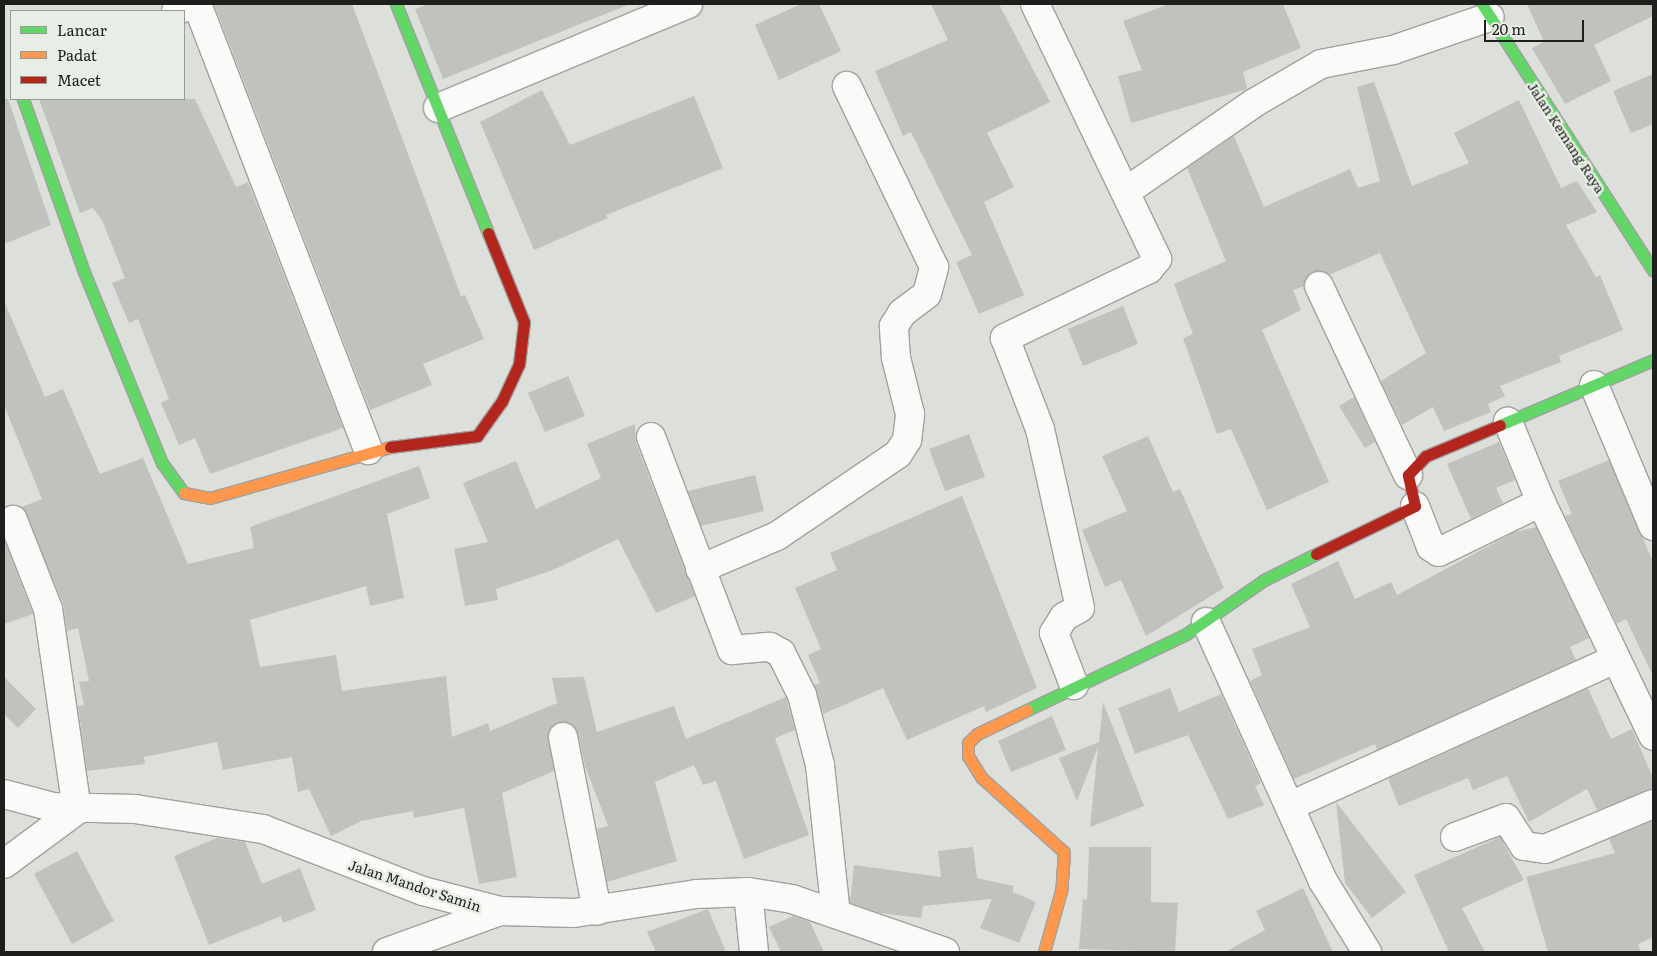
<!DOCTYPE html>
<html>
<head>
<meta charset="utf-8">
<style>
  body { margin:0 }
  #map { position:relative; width:1657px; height:956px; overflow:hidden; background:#dcdfda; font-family:Literata,serif }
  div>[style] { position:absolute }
  .building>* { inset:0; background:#c0c2be }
  .roads { filter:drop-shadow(1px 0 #a0a19e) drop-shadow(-1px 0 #a0a19e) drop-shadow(0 1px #a0a19e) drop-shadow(0 -1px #a0a19e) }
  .street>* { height:28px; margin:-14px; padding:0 14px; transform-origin:14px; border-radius:14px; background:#fafaf9 }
  .fast>* { height:11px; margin:-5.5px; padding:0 5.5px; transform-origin:5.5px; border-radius:5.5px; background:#63d668 }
  .slow>* { height:11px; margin:-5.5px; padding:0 5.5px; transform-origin:5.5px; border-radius:5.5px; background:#ff974d }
  .jam>* { height:11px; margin:-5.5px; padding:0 5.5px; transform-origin:5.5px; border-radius:5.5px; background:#b3261e }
  span { translate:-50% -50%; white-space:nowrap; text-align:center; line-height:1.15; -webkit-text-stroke:5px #e8eee5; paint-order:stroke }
  .street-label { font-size:14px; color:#1d1f1c }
  .frame { position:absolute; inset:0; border:5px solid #1d1f1c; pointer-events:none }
  .legend { position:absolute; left:10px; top:10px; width:175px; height:90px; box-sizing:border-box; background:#e8eee5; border:1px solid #979b95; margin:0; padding:6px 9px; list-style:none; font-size:15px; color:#1d1f1c }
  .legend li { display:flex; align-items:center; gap:10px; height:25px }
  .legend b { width:25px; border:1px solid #979b95 }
  .scale { position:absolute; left:1484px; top:20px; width:100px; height:22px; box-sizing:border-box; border:2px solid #1d1f1c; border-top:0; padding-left:6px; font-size:15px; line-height:18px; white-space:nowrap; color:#1d1f1c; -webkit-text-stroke:4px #e8eee5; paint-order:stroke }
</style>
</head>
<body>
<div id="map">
  <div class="building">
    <i style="clip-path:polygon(214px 4px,352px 4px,461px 296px,465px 295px,484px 339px,423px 364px,432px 385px,370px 410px)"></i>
    <i style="clip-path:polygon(429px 4px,630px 4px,443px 79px,415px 9px)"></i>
    <i style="clip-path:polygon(801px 4px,819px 4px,841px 51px,779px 80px,755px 25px)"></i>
    <i style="clip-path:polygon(931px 4px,999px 4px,1050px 102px,987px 133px,1014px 187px,984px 202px,1024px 295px,979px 314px,956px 262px,972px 255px,911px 132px,903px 136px,875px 71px,948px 40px)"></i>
    <i style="clip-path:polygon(1169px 4px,1283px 4px,1301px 48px,1243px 72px,1247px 89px,1131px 123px,1118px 76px,1142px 70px,1123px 21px)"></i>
    <i style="clip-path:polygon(1527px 4px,1653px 4px,1653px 16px,1594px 45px,1611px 81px,1565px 104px,1532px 48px,1544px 42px)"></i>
    <i style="clip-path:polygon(1653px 74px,1653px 124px,1631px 133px,1613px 91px)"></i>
    <i style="clip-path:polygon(1374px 82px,1412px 186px,1469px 163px,1454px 133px,1519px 100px,1561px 188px,1577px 181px,1597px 212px,1566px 225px,1596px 277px,1600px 275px,1623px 330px,1559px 356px,1561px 362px,1500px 386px,1505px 396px,1488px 404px,1491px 412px,1444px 431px,1433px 407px,1402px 425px,1381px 381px,1426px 353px,1380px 253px,1329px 275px,1312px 272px,1304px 286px,1293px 290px,1301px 310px,1262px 330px,1329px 482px,1267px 510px,1231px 429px,1217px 434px,1183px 338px,1193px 334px,1174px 284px,1226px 261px,1187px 168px,1234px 136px,1264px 207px,1350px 169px,1358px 188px,1380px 181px,1357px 87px)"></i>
    <i style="clip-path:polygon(542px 90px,570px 145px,694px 96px,723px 168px,606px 215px,608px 218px,534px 250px,480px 122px)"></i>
    <i style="clip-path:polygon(4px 99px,8px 99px,51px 225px,4px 244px)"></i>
    <i style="clip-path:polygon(39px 99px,195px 99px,236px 187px,248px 182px,343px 428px,210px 474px,195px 438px,179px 445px,161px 403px,169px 399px,138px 319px,129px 323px,112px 283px,125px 278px,102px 220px,93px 208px,80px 213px)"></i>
    <i style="clip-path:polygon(4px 301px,45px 397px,63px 389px,100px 474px,143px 458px,188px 564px,254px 548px,250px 527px,419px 466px,430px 498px,387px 514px,404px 598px,370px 606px,366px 586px,250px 620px,260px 667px,336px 655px,342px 691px,446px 676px,452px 737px,488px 723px,490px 731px,557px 703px,552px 678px,584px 677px,597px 732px,674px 706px,686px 739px,786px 697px,795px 730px,775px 738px,809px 835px,744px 859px,716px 781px,703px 785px,694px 765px,655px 782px,677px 861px,607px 882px,597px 829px,608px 826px,585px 766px,578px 734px,568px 722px,553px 725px,548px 732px,554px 771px,502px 793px,517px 877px,479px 884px,464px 808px,414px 818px,413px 811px,361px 821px,331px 836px,309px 789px,298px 792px,292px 757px,223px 770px,217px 742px,144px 757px,145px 764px,87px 771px,78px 706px,84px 705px,79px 682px,89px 681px,78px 628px,67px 631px,63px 603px,22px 507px,42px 499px,4px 405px)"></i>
    <i style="clip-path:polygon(1123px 306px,1138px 344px,1083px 366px,1068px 329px)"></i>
    <i style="clip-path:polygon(568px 376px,585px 416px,545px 432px,528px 393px)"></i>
    <i style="clip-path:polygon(1354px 397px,1375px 442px,1365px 448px,1339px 406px)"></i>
    <i style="clip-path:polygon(635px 424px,636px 443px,695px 596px,656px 613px,618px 539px,553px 570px,496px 589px,498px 600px,465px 606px,454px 549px,488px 542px,463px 483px,516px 461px,536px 509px,601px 478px,587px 444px)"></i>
    <i style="clip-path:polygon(969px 434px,985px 477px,945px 491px,929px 449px)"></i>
    <i style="clip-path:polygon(1148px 436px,1173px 492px,1180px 489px,1224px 588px,1146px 636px,1121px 580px,1105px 587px,1082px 530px,1127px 511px,1102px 456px)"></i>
    <i style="clip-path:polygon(1499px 442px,1515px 480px,1496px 488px,1503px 503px,1471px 519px,1447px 464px)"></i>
    <i style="clip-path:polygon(1609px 460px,1653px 562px,1653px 676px,1626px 619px,1617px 624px,1565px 516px,1572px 514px,1558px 481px)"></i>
    <i style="clip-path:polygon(755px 475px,764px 511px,701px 526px,688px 491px)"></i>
    <i style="clip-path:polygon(962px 496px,1037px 688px,986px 712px,984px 706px,907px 740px,883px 688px,823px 714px,814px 685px,820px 683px,808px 655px,821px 649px,795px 588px,837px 570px,830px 553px)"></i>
    <i style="clip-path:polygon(1536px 527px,1589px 638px,1570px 647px,1576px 660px,1377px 750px,1375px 744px,1294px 779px,1250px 681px,1262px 675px,1252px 649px,1310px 627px,1291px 584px,1338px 561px,1355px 599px,1391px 582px,1397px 595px,1515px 532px)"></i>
    <i style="clip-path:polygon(4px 539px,33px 614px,4px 624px)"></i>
    <i style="clip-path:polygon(4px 677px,36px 709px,18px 728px,4px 714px)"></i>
    <i style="clip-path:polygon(1170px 688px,1179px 712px,1221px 694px,1261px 783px,1255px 786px,1264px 805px,1228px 819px,1188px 735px,1135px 754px,1118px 708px)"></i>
    <i style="clip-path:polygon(1588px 688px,1611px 739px,1632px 729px,1653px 778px,1653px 789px,1597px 810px,1587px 789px,1529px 822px,1507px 776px,1473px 790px,1468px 778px,1399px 806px,1388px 779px)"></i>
    <i style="clip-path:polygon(1103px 702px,1144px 806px,1090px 827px,1098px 747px,1077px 801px,1059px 758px,1099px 742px)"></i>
    <i style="clip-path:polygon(1052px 716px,1066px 750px,1011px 772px,998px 741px)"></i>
    <i style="clip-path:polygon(1336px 802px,1406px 892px,1372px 918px,1345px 883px)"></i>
    <i style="clip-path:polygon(1653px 821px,1653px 937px,1638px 944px,1641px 952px,1548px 952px,1526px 877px,1615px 853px,1609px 839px)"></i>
    <i style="clip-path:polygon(1500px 837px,1524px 880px,1462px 908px,1485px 952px,1449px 952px,1414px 875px)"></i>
    <i style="clip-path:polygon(217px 838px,245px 842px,262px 884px,300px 868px,316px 910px,283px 923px,281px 916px,209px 945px,174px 856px)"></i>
    <i style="clip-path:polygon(973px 847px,977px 878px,1013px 886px,1013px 892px,1036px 902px,1019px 943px,980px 928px,992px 899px,923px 906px,921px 918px,880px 913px,850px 903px,854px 865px,941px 877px,938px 851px)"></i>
    <i style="clip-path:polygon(1089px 847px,1151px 847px,1151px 902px,1178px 903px,1175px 952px,1079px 949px,1083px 899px,1087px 900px)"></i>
    <i style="clip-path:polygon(77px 851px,114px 921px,72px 944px,34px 874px)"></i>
    <i style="clip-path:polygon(1303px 888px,1333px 952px,1225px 952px,1265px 930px,1256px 911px)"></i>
    <i style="clip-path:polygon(708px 909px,726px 952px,656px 952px,647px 932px)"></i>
    <i style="clip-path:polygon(793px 916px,810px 922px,824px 952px,781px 952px,769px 927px)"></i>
  </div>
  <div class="roads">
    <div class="street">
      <i style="left:197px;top:4px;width:478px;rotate:69deg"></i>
      <i style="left:1035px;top:4px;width:283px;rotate:64.4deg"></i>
      <i style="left:1157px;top:259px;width:13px;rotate:129deg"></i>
      <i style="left:1149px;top:269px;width:160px;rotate:154.4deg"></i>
      <i style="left:1005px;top:338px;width:97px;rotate:69deg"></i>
      <i style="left:1040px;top:429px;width:183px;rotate:77.4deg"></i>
      <i style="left:1080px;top:608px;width:18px;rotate:151deg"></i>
      <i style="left:1064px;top:617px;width:19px;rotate:122deg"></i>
      <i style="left:1054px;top:633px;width:56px;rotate:69deg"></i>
      <i style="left:176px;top:11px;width:17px;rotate:-24deg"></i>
      <i style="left:438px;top:108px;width:271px;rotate:-22.6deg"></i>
      <i style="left:1128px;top:190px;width:153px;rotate:-34.6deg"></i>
      <i style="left:1254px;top:103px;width:78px;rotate:-30.2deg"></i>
      <i style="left:1321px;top:64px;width:73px;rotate:-11deg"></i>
      <i style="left:1393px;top:50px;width:102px;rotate:-18.8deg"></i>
      <i style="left:1319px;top:286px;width:209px;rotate:64.8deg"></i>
      <i style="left:1594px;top:385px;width:153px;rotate:67.3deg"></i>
      <i style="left:651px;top:437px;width:228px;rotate:69.2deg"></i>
      <i style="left:732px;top:650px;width:38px;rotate:-5deg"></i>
      <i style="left:770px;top:647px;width:13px;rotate:29deg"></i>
      <i style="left:781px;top:653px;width:47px;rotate:63.4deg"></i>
      <i style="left:802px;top:695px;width:72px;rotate:75.6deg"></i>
      <i style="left:820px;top:765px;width:150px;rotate:83.9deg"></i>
      <i style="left:1541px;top:502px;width:259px;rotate:64.4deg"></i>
      <i style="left:1415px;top:506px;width:44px;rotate:68.7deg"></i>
      <i style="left:1431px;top:547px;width:9px;rotate:32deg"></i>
      <i style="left:1439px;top:552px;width:114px;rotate:-26.1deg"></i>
      <i style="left:1541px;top:502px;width:87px;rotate:-112.4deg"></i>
      <i style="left:700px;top:569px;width:84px;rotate:-23.2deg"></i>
      <i style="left:777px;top:536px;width:146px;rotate:-34.1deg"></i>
      <i style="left:898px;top:454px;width:17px;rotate:-57deg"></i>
      <i style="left:907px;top:440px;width:26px;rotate:-83deg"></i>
      <i style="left:910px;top:414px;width:58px;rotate:-104deg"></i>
      <i style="left:896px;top:358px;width:32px;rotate:-94deg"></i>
      <i style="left:894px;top:326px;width:15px;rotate:-58deg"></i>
      <i style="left:902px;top:313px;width:31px;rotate:-37deg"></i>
      <i style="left:927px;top:294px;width:28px;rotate:-75deg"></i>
      <i style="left:934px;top:267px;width:201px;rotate:-115.7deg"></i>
      <i style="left:1206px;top:622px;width:284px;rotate:65.7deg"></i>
      <i style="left:1323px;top:881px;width:84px;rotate:58.2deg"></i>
      <i style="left:563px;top:737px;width:177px;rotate:78.9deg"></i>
      <i style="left:4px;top:794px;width:51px;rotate:14.9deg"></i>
      <i style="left:53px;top:807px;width:82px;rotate:1.4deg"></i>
      <i style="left:135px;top:809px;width:130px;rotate:8.9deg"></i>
      <i style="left:263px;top:829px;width:172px;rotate:21.2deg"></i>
      <i style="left:423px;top:891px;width:80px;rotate:14.6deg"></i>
      <i style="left:500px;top:911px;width:74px;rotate:1.5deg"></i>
      <i style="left:574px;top:913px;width:124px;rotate:-8.8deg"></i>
      <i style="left:697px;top:894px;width:51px;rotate:-2.2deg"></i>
      <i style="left:748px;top:892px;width:45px;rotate:9deg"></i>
      <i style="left:792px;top:899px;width:162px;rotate:19.1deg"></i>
      <i style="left:1290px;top:806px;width:354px;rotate:-24.3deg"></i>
      <i style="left:1455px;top:837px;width:54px;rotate:-20.4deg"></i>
      <i style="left:1506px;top:818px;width:33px;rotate:57deg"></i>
      <i style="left:1524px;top:846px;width:21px;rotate:8deg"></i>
      <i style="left:1545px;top:849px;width:117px;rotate:-22.6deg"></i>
      <i style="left:4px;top:864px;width:91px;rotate:-36.5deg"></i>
      <i style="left:77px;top:810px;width:203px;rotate:-98.2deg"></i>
      <i style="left:48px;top:609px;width:96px;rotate:-111.5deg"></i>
      <i style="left:748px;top:892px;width:60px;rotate:84.3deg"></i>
      <i style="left:387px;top:952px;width:120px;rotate:-19.9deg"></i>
    </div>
    <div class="fast">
      <i style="left:396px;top:4px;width:247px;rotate:68.1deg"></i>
      <i style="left:1482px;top:4px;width:316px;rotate:57.3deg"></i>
      <i style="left:23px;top:99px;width:183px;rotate:70.6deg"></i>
      <i style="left:84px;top:272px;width:206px;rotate:67.8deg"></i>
      <i style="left:162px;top:463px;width:37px;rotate:54deg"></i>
      <i style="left:1500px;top:425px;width:166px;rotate:-23deg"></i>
      <i style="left:1027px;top:710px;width:176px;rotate:-25.5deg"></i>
      <i style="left:1186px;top:634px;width:95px;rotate:-34.7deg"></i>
      <i style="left:1264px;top:580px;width:58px;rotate:-26.6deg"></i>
    </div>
    <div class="slow">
      <i style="left:184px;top:493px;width:26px;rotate:11deg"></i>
      <i style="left:210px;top:498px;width:187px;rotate:-15.8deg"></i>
      <i style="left:1027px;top:710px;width:55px;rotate:154.4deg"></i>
      <i style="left:977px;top:734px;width:13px;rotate:135deg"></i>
      <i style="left:968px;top:743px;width:13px;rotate:90deg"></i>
      <i style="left:968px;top:756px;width:26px;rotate:58deg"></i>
      <i style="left:982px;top:778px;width:110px;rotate:42.1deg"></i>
      <i style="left:1064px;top:852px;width:39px;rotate:94deg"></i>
      <i style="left:1061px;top:891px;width:63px;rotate:105.6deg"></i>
    </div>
    <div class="jam">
      <i style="left:390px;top:447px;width:88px;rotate:-7.2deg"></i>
      <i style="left:477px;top:436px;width:43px;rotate:-54.5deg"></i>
      <i style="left:502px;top:401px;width:41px;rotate:-65.3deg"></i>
      <i style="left:519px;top:364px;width:42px;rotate:-83.2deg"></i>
      <i style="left:524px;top:322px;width:96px;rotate:-112deg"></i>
      <i style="left:1316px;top:554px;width:110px;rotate:-25.9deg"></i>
      <i style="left:1415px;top:506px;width:32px;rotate:-103deg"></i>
      <i style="left:1408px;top:475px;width:26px;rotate:-47deg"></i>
      <i style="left:1426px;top:456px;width:80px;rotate:-22.7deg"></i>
    </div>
  </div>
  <div class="street-label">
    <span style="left:1567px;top:137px;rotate:57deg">Jalan Kemang Raya</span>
    <span style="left:415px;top:885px;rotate:18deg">Jalan Mandor Samin</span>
  </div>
  <div class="frame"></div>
  <ul class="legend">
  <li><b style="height:6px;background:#63d668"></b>Lancar</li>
  <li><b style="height:6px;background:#ff974d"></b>Padat</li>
  <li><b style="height:6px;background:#b3261e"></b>Macet</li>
  </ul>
  <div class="scale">20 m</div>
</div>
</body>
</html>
